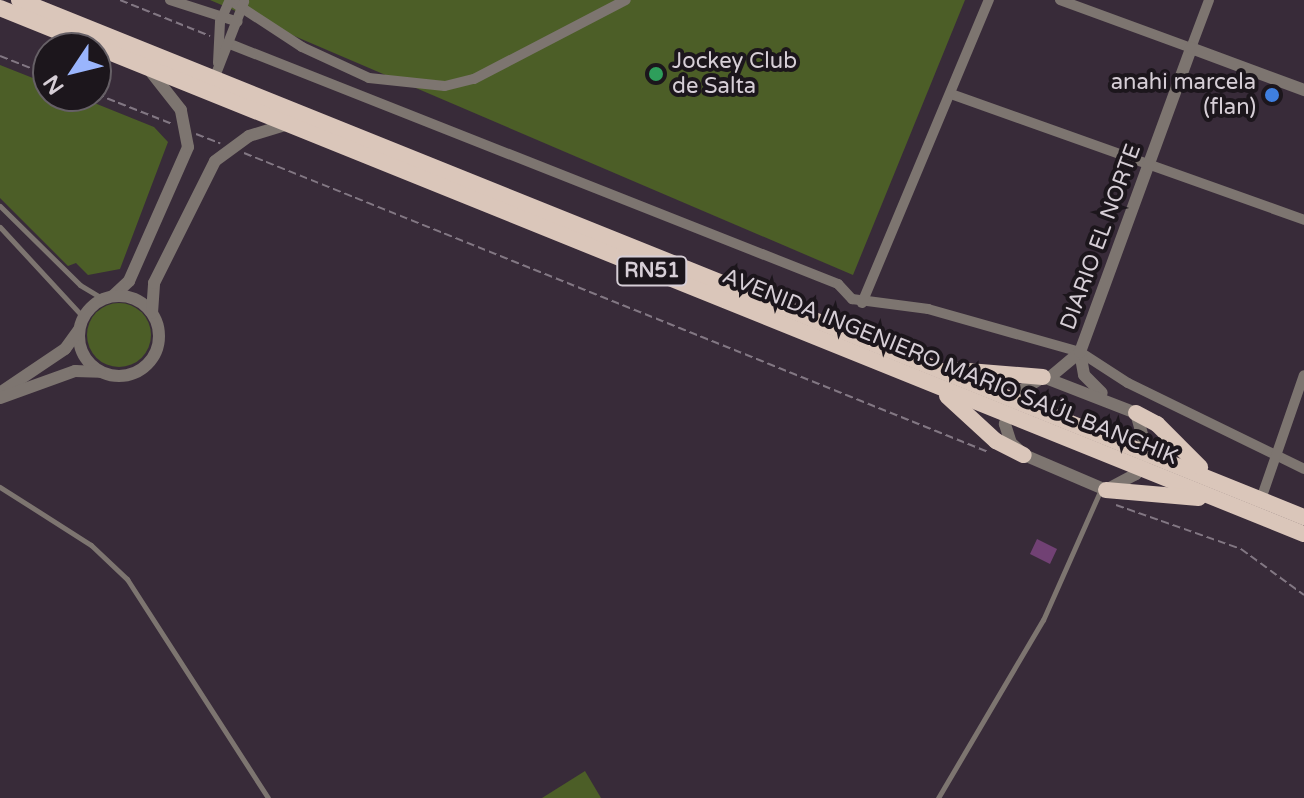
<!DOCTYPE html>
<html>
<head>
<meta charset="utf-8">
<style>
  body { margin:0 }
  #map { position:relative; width:1304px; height:798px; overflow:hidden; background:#382b39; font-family:"Varela Round",sans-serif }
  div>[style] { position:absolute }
  .green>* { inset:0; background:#4c5e27 }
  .round { border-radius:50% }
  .building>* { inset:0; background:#714174 }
  .path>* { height:2px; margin-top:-1px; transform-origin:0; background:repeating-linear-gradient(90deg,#827783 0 8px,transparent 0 12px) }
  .service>* { height:5px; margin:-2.5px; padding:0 2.5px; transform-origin:2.5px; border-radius:2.5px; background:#7d7570 }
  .minor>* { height:10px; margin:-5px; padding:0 5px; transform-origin:5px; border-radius:5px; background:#7d7570 }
  .tertiary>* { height:12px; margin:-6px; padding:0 6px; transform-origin:6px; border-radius:6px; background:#7d7570 }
  .tertiary>.ring { margin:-6px; padding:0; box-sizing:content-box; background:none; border:12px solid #7d7570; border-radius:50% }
  .trunk>* { height:16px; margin:-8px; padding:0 8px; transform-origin:8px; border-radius:8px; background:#dac6ba }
  .dots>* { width:22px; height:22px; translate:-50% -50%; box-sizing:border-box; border:4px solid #1c161c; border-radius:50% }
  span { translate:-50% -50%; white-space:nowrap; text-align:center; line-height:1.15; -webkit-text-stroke:8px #1c161c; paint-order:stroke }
  .shield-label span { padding:2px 6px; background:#1c161c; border:2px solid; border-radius:6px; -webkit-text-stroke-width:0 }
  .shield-label { font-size:20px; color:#d6ced6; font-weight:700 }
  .poi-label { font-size:22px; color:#d6ced6 }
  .left { translate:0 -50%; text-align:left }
  .right { translate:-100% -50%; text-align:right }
  .street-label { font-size:22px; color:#d6ced6 }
  .north { position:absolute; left:32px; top:32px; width:80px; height:80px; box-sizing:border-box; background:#1c161c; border:2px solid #666066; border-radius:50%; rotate:235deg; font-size:22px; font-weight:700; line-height:32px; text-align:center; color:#d6ced6 }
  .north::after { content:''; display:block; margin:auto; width:28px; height:36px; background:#9ab5fd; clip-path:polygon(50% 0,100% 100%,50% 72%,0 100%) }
</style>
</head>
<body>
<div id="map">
  <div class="green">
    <i style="clip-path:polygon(210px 0,965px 0,853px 275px)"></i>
    <i style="clip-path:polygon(0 65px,48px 84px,48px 96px,77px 96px,154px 127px,168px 142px,120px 269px,88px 275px,76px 263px,68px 266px,0 198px)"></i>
    <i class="round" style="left:87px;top:303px;width:64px;height:64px"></i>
    <i style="clip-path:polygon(585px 771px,601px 798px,542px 798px)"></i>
  </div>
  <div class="building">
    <i style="clip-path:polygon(1037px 539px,1057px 549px,1050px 564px,1030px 554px)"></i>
  </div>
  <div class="path">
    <i style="left:120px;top:0;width:97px;rotate:21.8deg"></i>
    <i style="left:0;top:56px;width:52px;rotate:21.6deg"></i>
    <i style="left:96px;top:94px;width:82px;rotate:21.5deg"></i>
    <i style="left:196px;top:134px;width:26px;rotate:21deg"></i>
    <i style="left:244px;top:153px;width:802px;rotate:21.89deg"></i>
    <i style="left:1116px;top:505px;width:133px;rotate:19.4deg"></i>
    <i style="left:1241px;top:549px;width:78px;rotate:36.1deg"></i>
  </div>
  <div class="service">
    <i style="left:0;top:206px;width:112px;rotate:44.6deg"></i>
    <i style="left:80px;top:285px;width:27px;rotate:31deg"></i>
    <i style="left:0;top:227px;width:122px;rotate:47.3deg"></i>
    <i style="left:0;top:487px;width:108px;rotate:32.5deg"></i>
    <i style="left:91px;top:545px;width:50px;rotate:43.4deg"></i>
    <i style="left:127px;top:579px;width:260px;rotate:57.2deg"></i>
    <i style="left:938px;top:798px;width:207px;rotate:-59.5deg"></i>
    <i style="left:1043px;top:620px;width:143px;rotate:-66.1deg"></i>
  </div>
  <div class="minor">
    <i style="left:170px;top:0;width:71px;rotate:17.9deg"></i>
    <i style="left:230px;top:0;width:86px;rotate:33.1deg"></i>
    <i style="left:302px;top:47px;width:74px;rotate:24.8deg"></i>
    <i style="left:369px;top:78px;width:76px;rotate:6deg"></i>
    <i style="left:445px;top:86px;width:30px;rotate:-14deg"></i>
    <i style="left:474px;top:79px;width:171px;rotate:-27.5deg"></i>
    <i style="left:1060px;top:0;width:140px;rotate:20.1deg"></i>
    <i style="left:1191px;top:48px;width:51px;rotate:-69.4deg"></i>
    <i style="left:230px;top:44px;width:654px;rotate:21.54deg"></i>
    <i style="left:838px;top:284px;width:21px;rotate:47deg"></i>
    <i style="left:852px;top:299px;width:77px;rotate:7.5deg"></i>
    <i style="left:928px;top:309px;width:158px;rotate:15.8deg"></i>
    <i style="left:1080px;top:352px;width:57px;rotate:32.9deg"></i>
    <i style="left:1128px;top:383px;width:196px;rotate:26deg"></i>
    <i style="left:218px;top:63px;width:41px;rotate:-87.2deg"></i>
    <i style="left:220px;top:22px;width:24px;rotate:-66deg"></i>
    <i style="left:214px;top:79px;width:83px;rotate:-68.7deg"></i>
    <i style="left:951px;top:94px;width:375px;rotate:19.6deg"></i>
    <i style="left:862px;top:303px;width:329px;rotate:-67.3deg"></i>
    <i style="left:1261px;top:499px;width:131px;rotate:-70.9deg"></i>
  </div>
  <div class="tertiary">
    <i style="left:113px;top:296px;width:22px;rotate:-43deg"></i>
    <i style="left:129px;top:281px;width:146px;rotate:-66.2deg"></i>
    <i style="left:188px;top:147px;width:38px;rotate:-101deg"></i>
    <i style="left:181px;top:110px;width:48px;rotate:-128.3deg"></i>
    <i class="ring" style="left:79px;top:296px;width:68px;height:68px"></i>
    <i style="left:152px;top:313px;width:30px;rotate:-86deg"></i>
    <i style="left:154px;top:283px;width:136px;rotate:-63.4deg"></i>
    <i style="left:215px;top:161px;width:42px;rotate:-36.3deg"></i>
    <i style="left:249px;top:136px;width:41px;rotate:-17.1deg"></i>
    <i style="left:1080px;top:352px;width:23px;rotate:80deg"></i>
    <i style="left:1084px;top:375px;width:25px;rotate:45deg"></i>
    <i style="left:1043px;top:377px;width:100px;rotate:21.2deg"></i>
    <i style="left:1136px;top:413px;width:41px;rotate:74.2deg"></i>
    <i style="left:1147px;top:452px;width:25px;rotate:117deg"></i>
    <i style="left:1136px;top:474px;width:34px;rotate:152deg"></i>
    <i style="left:1106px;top:490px;width:89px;rotate:-156.9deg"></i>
    <i style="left:1024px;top:455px;width:18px;rotate:-137deg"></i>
    <i style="left:1011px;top:443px;width:20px;rotate:-108deg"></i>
    <i style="left:1005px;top:424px;width:28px;rotate:-77deg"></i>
    <i style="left:1011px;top:397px;width:38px;rotate:-32deg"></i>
    <i style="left:1049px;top:378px;width:40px;rotate:-40deg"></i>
    <i style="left:1080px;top:352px;width:324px;rotate:-69.9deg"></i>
    <i style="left:1191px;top:48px;width:121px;rotate:20.4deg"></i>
    <i style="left:1px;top:392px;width:77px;rotate:-33.9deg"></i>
    <i style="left:65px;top:349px;width:24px;rotate:-54deg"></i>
    <i style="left:0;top:398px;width:80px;rotate:-19.8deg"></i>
    <i style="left:75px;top:371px;width:25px;rotate:2deg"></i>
  </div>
  <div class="trunk">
    <i style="left:19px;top:0;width:1385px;rotate:21.92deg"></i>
    <i style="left:0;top:8px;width:1406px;rotate:21.97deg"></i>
    <i style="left:956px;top:370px;width:87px;rotate:4.6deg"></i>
    <i style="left:947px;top:396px;width:67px;rotate:42.6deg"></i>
    <i style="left:996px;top:441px;width:31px;rotate:27deg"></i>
    <i style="left:1136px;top:413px;width:24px;rotate:28deg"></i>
    <i style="left:1157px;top:424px;width:61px;rotate:45deg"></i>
    <i style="left:1106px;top:490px;width:93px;rotate:4.9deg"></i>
  </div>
  <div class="dots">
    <i style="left:656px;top:74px;background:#2e9e5b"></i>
    <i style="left:1272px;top:95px;background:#3f7fe0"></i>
  </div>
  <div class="shield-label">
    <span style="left:652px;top:271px">RN51</span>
  </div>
  <div class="poi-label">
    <span class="left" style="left:672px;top:74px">Jockey Club<br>de Salta</span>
    <span class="right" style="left:1256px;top:95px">anahi marcela<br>(flan)</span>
  </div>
  <div class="street-label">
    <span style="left:1101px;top:237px;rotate:-70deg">DIARIO EL NORTE</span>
    <span style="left:950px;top:367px;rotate:22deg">AVENIDA INGENIERO MARIO SAÚL BANCHIK</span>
  </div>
  <div class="north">N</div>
</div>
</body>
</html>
